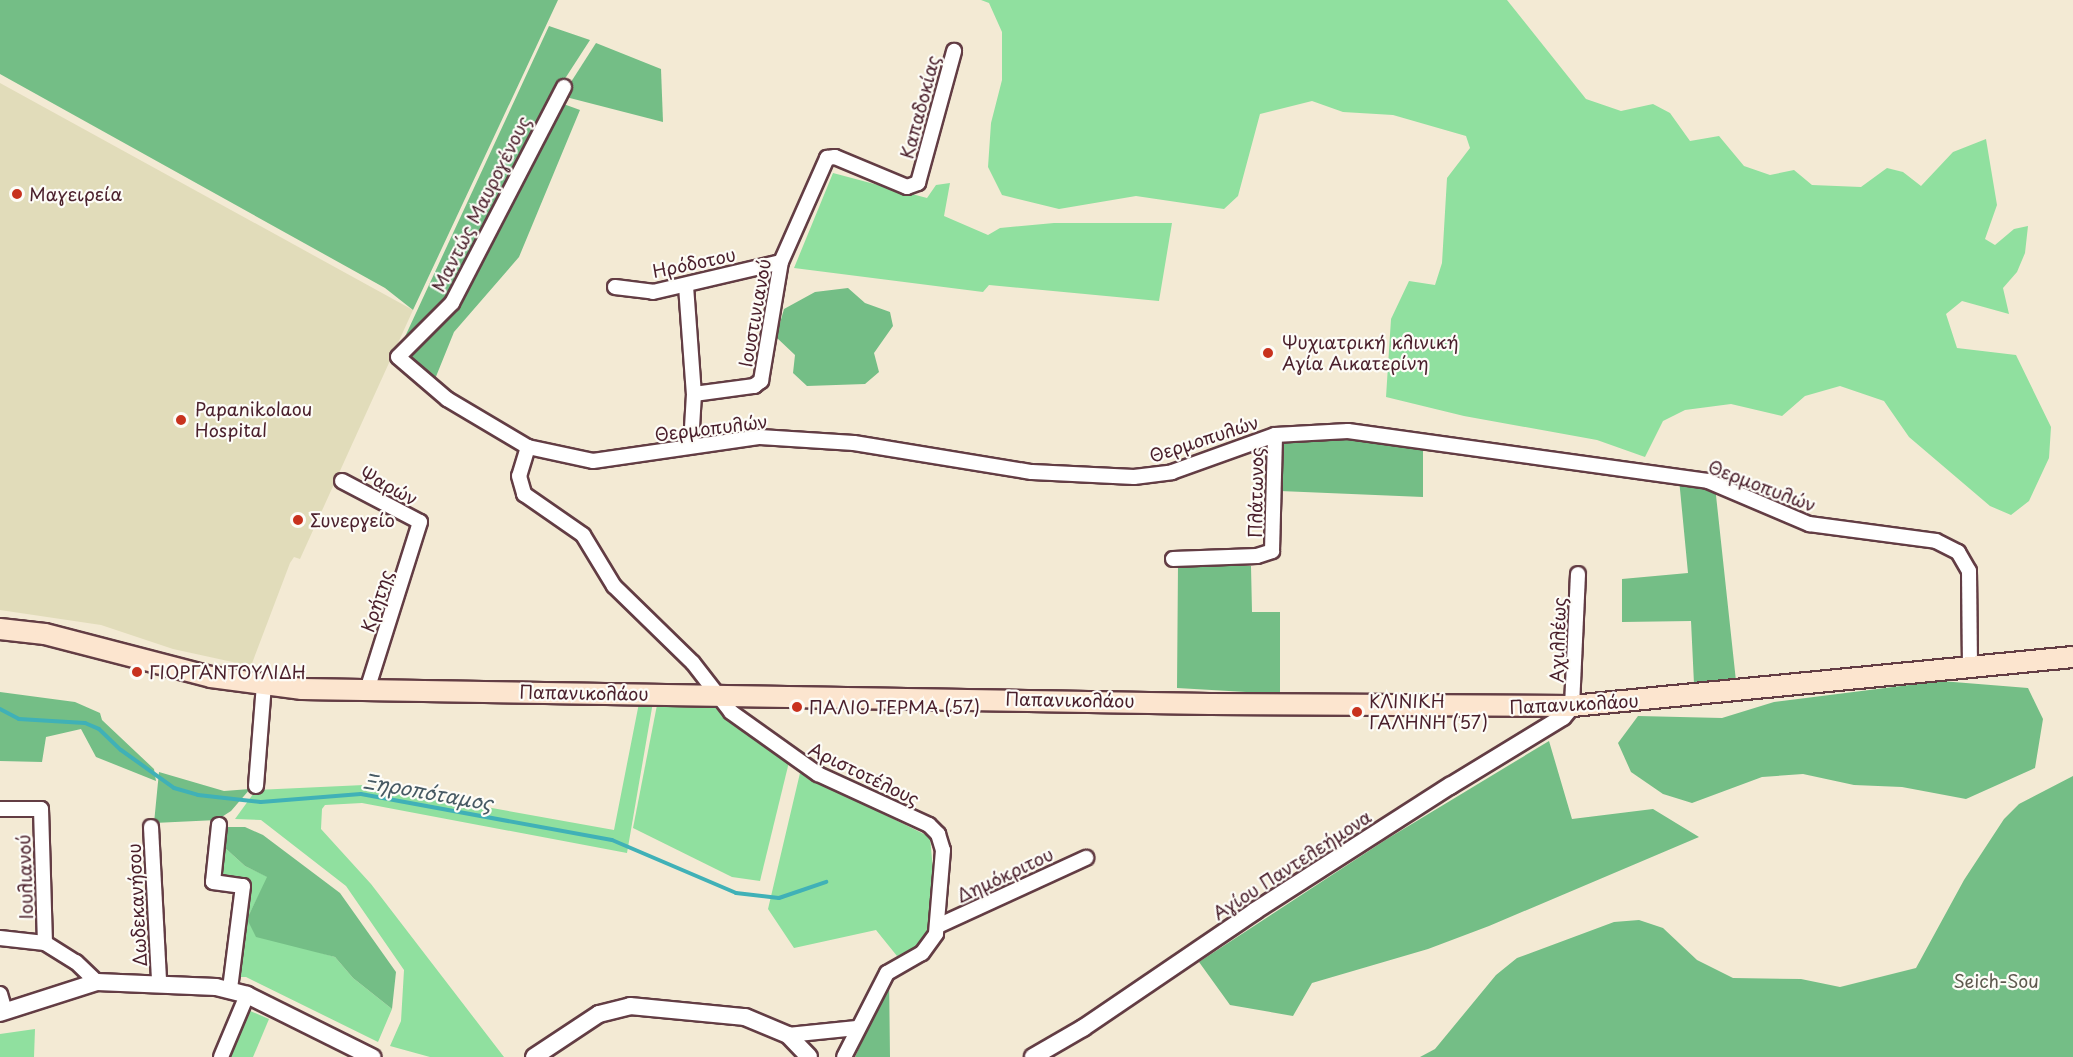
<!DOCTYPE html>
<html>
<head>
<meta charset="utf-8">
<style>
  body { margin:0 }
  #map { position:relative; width:2073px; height:1057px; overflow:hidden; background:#f3ead4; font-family:"Playpen Sans",sans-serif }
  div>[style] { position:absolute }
  .built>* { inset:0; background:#e1dcba }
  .green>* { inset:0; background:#90e09f }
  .forest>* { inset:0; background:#74be86 }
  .stream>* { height:4px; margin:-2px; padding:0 2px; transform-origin:2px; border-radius:2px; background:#40b1b7 }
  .roads { filter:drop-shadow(2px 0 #633d44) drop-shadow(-2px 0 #633d44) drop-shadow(0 2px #633d44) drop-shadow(0 -2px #633d44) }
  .minor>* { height:14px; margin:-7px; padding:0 7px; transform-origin:7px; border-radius:7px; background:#fff }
  .tertiary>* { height:16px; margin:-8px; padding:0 8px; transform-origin:8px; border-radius:8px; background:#fff }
  .secondary>* { height:20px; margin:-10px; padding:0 10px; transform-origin:10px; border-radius:10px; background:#fce5cf }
  .dots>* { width:16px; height:16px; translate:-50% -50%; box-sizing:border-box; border:3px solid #fdfcf7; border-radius:50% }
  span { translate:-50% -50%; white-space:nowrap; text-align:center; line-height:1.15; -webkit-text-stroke:4.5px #fdfcf7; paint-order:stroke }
  .street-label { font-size:18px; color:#4a1f2b }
  .poi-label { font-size:18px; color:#4a1f2b }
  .left { translate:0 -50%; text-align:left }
  .park-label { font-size:18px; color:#5f594e }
  .water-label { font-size:20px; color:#465963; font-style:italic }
</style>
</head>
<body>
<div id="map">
  <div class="built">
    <i style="clip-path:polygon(0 83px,413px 310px,300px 559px,294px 557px,290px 563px,251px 666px,173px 649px,101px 625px,0 610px)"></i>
  </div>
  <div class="green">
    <i style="clip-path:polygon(981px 0,1507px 0,1586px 99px,1621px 111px,1653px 104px,1670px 113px,1690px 141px,1719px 136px,1744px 166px,1770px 175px,1794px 170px,1812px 185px,1861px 187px,1887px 168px,1903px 172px,1921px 186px,1953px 152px,1986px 139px,1997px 205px,1985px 239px,1995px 245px,2014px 229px,2028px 226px,2025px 253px,2017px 272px,2003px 288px,2009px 314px,1962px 301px,1946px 314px,1957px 348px,2016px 355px,2051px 427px,2049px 458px,2029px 501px,2011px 515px,1990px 506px,1909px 437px,1884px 401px,1840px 386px,1805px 396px,1782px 416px,1731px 404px,1685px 410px,1663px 421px,1645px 457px,1597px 440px,1464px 416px,1386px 397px,1391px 319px,1409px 281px,1435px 285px,1442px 263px,1447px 178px,1470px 148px,1466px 136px,1393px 115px,1343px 112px,1312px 101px,1260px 114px,1238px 196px,1224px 209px,1136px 196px,1059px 209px,1002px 195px,988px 167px,991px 123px,1002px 80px,1002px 32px,989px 3px)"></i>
    <i style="clip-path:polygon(833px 173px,927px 198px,936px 185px,950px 183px,944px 216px,988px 235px,1000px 228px,1054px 223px,1172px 223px,1159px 301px,989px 285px,983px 292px,794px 268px)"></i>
    <i style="clip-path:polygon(653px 702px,627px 853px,362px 803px,325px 805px,322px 809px,321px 829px,371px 884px,504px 1057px,430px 1057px,390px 1046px,401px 1021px,404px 970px,346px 886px,261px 820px,235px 819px,256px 790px,364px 785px,614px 830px,639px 703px)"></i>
    <i style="clip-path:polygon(657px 705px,717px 705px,789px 762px,760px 881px,732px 877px,633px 828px)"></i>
    <i style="clip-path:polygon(800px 773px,930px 837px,935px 892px,930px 926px,920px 945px,897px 956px,876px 930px,794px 948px,768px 909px)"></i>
    <i style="clip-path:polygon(224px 847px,245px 866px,268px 877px,247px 919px,301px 947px,335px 957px,353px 978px,392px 1009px,378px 1042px,246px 977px,237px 977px,251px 881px,222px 875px)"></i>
    <i style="clip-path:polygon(248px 1010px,269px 1019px,253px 1057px,227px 1057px)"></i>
    <i style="clip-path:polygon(35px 1029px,34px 1057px,0 1057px,0 1034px)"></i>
  </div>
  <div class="forest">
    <i style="clip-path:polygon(0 0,558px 0,413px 310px,385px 288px,0 74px)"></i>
    <i style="clip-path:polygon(549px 26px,590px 40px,557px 91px,449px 300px,403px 341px)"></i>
    <i style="clip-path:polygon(596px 43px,661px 69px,663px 122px,562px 96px)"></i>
    <i style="clip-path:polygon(558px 102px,580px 110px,519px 257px,454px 332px,433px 384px,403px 358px,455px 306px)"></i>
    <i style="clip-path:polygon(848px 288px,865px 303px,890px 312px,893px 326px,874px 353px,879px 372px,865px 384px,807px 386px,793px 373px,795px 355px,776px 337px,784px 309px,815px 292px)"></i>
    <i style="clip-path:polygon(1344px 436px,1423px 444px,1423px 497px,1280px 491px,1282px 441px)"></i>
    <i style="clip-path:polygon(1679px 479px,1715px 486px,1736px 681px,1694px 684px,1691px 621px,1622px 622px,1622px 579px,1688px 573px)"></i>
    <i style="clip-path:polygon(1178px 564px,1251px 566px,1252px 612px,1280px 612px,1280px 694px,1177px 688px)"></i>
    <i style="clip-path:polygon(1941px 681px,2028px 688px,2043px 719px,2035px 768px,1966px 799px,1902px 787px,1854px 785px,1803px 774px,1762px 777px,1692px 803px,1663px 794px,1631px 772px,1618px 743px,1638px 716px,1722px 718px,1774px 702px)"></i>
    <i style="clip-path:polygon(0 692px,75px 702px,100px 713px,102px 720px,154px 769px,156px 781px,96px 757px,81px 729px,46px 737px,42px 762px,0 761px)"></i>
    <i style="clip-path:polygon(1549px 741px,1572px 819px,1653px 809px,1699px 837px,1489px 926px,1428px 949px,1312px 983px,1293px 1016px,1230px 1005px,1199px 962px,1387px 839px)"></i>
    <i style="clip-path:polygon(159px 772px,224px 791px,250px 789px,231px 811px,217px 820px,154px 823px)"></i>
    <i style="clip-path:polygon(2073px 776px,2073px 1057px,1420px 1057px,1435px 1049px,1496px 975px,1517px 958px,1614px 922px,1639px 920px,1663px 928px,1697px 960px,1733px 978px,1801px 979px,1840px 987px,1916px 968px,1964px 880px,2004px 819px,2019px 804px)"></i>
    <i style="clip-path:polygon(223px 827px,245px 827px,263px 835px,340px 893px,396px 972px,392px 1009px,353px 978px,335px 957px,256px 937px,247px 919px,267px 877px,245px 866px,224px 847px)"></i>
    <i style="clip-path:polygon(889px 973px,890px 1057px,855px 1057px,864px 1037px)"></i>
  </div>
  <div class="stream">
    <i style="left:0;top:709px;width:21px;rotate:28deg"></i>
    <i style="left:19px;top:719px;width:66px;rotate:3.5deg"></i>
    <i style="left:85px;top:723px;width:15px;rotate:23deg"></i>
    <i style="left:99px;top:729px;width:30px;rotate:44deg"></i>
    <i style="left:121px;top:750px;width:65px;rotate:35.6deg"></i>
    <i style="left:174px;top:788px;width:25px;rotate:16deg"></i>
    <i style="left:198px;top:795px;width:63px;rotate:6.3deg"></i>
    <i style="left:261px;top:802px;width:100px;rotate:-4.6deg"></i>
    <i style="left:361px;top:794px;width:255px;rotate:10.4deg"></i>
    <i style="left:612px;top:840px;width:135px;rotate:23.1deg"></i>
    <i style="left:736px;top:893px;width:43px;rotate:6.6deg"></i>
    <i style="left:779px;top:898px;width:50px;rotate:-18.8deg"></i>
  </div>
  <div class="roads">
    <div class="minor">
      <i style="left:564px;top:87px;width:243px;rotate:117.4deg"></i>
      <i style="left:452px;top:303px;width:76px;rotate:135deg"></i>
      <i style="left:398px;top:357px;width:65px;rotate:40.6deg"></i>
      <i style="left:447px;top:399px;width:94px;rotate:30.7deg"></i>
      <i style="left:528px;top:447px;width:66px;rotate:12.2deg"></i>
      <i style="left:593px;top:461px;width:169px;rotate:-8.2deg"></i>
      <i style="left:760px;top:437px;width:94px;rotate:3.7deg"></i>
      <i style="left:854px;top:443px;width:180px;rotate:9.3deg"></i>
      <i style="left:1032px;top:472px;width:102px;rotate:2.8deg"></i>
      <i style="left:1134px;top:477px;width:38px;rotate:-7deg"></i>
      <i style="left:1172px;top:472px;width:109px;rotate:-19.8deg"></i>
      <i style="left:1275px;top:435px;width:73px;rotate:-3.1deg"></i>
      <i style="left:1348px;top:431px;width:363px;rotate:7.9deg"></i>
      <i style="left:1708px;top:481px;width:110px;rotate:23.1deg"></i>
      <i style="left:1809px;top:524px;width:128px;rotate:7.6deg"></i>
      <i style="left:1936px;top:541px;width:25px;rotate:27deg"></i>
      <i style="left:1958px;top:552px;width:22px;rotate:60deg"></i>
      <i style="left:1969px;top:571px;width:96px;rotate:89.4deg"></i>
      <i style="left:686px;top:286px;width:108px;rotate:85.8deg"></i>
      <i style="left:694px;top:394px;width:51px;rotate:93.4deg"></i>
      <i style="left:615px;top:287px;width:38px;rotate:7deg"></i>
      <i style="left:653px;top:292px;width:131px;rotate:-13.2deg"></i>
      <i style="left:694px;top:394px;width:61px;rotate:-7.6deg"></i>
      <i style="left:754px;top:386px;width:9px;rotate:-36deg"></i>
      <i style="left:761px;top:381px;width:121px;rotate:-80.5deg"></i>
      <i style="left:781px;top:262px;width:114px;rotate:-66.1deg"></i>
      <i style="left:827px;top:158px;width:8px;rotate:-7deg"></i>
      <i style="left:835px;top:157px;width:78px;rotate:22.6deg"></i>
      <i style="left:907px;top:187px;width:12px;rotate:-20deg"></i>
      <i style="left:918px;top:183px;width:137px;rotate:-74.7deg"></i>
      <i style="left:528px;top:447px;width:30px;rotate:107deg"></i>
      <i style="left:519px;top:476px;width:19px;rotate:74deg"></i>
      <i style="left:524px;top:494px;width:72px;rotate:34.8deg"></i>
      <i style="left:583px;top:535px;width:60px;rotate:58.7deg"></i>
      <i style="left:614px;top:586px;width:110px;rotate:44.3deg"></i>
      <i style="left:693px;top:663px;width:62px;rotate:52.2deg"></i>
      <i style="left:731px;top:712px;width:107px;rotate:35.5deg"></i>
      <i style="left:818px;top:774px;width:122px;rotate:24.7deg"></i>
      <i style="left:929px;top:825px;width:13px;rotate:45deg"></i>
      <i style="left:938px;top:834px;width:17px;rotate:73deg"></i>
      <i style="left:943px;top:850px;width:84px;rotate:94.8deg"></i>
      <i style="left:936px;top:934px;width:24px;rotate:126deg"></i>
      <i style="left:922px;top:953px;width:40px;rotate:150.3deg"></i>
      <i style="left:887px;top:973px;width:94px;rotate:117.1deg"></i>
      <i style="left:342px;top:481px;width:88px;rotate:27.7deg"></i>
      <i style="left:420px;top:522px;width:176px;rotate:107.5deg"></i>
      <i style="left:1173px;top:559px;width:84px;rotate:-2deg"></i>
      <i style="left:1257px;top:556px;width:16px;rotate:-18deg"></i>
      <i style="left:1272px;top:551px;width:116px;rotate:-88.5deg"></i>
      <i style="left:1572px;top:706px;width:132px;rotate:-87.4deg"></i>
      <i style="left:256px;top:786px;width:101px;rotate:-85.5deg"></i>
      <i style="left:0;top:809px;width:41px"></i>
      <i style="left:41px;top:809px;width:134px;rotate:88.3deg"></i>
      <i style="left:219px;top:825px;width:57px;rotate:96deg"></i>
      <i style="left:213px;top:882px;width:30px;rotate:8deg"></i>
      <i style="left:243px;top:886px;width:104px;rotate:97.2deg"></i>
      <i style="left:151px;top:827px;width:155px;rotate:87deg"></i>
      <i style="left:940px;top:925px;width:161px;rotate:-24.7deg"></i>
      <i style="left:0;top:938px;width:45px;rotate:6.3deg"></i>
      <i style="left:45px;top:943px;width:36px;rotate:32deg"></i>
      <i style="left:76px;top:962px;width:29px;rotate:44deg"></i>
      <i style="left:0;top:994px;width:18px;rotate:74deg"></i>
      <i style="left:788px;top:1035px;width:69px;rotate:-5.8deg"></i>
      <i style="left:221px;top:1057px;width:67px;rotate:-67.2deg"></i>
    </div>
    <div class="tertiary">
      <i style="left:0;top:1013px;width:102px;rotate:-17.7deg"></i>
      <i style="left:97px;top:982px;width:119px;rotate:2.4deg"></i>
      <i style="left:216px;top:987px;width:32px;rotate:14deg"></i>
      <i style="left:247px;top:995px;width:140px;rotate:26.4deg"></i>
      <i style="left:534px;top:1057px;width:78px;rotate:-33.5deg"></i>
      <i style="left:599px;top:1014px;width:32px;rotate:-14deg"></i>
      <i style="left:630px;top:1006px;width:116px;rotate:5.5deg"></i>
      <i style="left:745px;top:1017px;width:47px;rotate:22.7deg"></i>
      <i style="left:788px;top:1035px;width:30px;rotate:46deg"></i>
      <i style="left:1033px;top:1057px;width:58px;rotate:-30.1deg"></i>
      <i style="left:1083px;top:1028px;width:208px;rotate:-34.2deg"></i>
      <i style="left:1255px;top:911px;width:232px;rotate:-32.7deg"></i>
      <i style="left:1450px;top:786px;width:132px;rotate:-31.4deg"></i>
      <i style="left:1563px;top:717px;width:14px;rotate:-51deg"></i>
    </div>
    <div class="secondary">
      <i style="left:0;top:629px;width:45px;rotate:6.3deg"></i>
      <i style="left:45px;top:634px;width:171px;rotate:14.5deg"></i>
      <i style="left:211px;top:677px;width:92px;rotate:7.5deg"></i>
      <i style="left:302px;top:689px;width:908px;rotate:0.95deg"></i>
      <i style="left:1210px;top:704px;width:362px;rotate:0.3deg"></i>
      <i style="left:1572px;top:706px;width:503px;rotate:-5.59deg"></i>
    </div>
  </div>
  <div class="dots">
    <i style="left:17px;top:194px;background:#c8321e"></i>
    <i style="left:1268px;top:353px;background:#c8321e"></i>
    <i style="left:181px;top:420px;background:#c8321e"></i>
    <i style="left:298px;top:520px;background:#c8321e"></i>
    <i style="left:137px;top:672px;background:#c8321e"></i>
    <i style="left:797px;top:707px;background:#c8321e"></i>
    <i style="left:1357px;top:712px;background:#c8321e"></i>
  </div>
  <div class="street-label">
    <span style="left:920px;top:107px;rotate:-75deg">Καπαδοκίας</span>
    <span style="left:481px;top:204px;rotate:-63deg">Μαντώς Μαυρογένους</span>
    <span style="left:694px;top:263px;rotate:-12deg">Ηρόδοτου</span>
    <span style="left:755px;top:313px;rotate:-80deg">Ιουστινιανού</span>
    <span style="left:711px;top:428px;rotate:-7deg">Θερμοπυλών</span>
    <span style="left:1204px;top:439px;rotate:-18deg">Θερμοπυλών</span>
    <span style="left:389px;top:486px;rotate:28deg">Ψαρών</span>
    <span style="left:1762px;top:486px;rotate:21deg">Θερμοπυλών</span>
    <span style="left:1256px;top:493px;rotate:-89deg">Πλάτωνος</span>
    <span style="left:377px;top:601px;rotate:-72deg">Κρήτης</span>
    <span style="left:1558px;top:640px;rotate:-88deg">Αχιλλέως</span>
    <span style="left:584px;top:693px;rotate:1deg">Παπανικολάου</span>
    <span style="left:1070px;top:700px;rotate:1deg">Παπανικολάου</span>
    <span style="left:1574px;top:704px;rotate:-3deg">Παπανικολάου</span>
    <span style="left:864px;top:774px;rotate:26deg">Αριστοτέλους</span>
    <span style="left:1292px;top:865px;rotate:-33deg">Αγίου Παντελεήμονα</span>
    <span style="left:1005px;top:875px;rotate:-25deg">Δημόκριτου</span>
    <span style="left:25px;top:877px;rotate:-92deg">Ιουλιανού</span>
    <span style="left:137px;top:905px;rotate:-93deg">Δωδεκανήσου</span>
  </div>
  <div class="poi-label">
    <span class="left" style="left:29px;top:194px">Μαγειρεία</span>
    <span class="left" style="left:1282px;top:353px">Ψυχιατρική κλινική<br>Αγία Αικατερίνη</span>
    <span class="left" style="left:195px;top:420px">Papanikolaou<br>Hospital</span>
    <span class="left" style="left:310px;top:520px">Συνεργείο</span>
    <span class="left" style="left:149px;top:672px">ΓΙΟΡΓΑΝΤΟΥΛΙΔΗ</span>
    <span class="left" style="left:1369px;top:712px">ΚΛΙΝΙΚΗ<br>ΓΑΛΗΝΗ (57)</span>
    <span class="left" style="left:809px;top:707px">ΠΑΛΙΟ ΤΕΡΜΑ (57)</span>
  </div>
  <div class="park-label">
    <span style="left:1996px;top:981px">Seich-Sou</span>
  </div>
  <div class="water-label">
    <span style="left:428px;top:792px;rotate:10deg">Ξηροπόταμος</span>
  </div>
</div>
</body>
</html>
